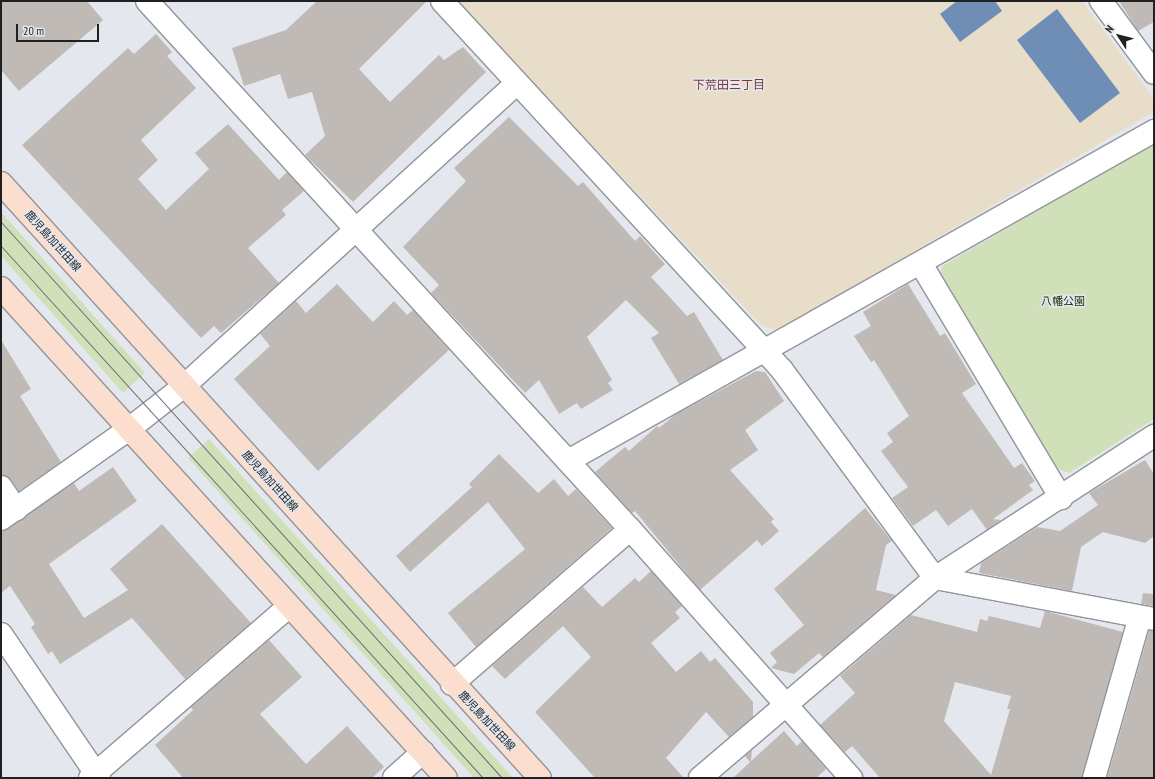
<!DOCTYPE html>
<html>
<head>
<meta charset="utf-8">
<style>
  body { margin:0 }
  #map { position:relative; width:1155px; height:779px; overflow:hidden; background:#e4e8ee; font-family:"PT Sans Narrow","Noto Sans JP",sans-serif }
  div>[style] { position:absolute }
  .education>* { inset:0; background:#e7ddc8 }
  .green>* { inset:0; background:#d0e0b9 }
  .water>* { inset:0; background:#6e8eb6 }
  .building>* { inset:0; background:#bfbab5 }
  .roads { filter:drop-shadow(1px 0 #91959b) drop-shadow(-1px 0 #91959b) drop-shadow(0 1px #91959b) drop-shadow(0 -1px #91959b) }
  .minor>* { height:22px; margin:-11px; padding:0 11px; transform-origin:11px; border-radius:11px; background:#fff }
  .primary>* { height:22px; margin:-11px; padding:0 11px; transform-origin:11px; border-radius:11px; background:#fbdecd }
  .tram>* { height:1px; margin:-0.5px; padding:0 0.5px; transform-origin:0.5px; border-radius:0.5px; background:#6a6d71 }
  span { translate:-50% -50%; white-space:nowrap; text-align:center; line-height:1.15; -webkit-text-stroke:3px #e4e8ee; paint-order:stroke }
  .street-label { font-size:11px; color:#1e2022 }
  .park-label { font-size:11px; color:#25310c }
  .neighbourhood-label { font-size:12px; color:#81383d }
  .frame { position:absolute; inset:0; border:2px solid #1e2022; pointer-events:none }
  .north { position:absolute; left:1099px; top:16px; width:40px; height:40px; -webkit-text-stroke:3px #e4e8ee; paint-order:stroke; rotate:306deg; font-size:11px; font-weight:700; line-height:16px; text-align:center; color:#1e2022 }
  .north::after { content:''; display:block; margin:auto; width:14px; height:18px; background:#1e2022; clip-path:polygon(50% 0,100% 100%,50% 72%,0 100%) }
  .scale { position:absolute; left:16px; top:24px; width:83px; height:18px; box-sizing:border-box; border:2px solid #1e2022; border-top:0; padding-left:5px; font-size:12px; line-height:14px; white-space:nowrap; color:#1e2022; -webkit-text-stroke:3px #e4e8ee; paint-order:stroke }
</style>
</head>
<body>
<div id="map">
  <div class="education">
    <i style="clip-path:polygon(457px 1px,1082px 1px,1154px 99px,1154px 112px,778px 330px,762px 326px)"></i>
  </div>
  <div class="green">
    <i style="clip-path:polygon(1154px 143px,1154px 419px,1069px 473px,1056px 468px,940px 274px,942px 266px)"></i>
    <i style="clip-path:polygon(1px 212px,145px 373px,123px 393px,1px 256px)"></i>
    <i style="clip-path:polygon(209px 439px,513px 778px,474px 778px,188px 458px)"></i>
  </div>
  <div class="water">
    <i style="clip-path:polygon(957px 1px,995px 1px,1002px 11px,960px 42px,940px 14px)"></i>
    <i style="clip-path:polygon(1057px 9px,1120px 93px,1080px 123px,1017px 40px)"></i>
  </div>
  <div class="building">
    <i style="clip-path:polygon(1px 1px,87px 1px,103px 20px,19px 91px,1px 70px)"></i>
    <i style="clip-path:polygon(317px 1px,427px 1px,359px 69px,390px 102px,439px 55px,444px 60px,463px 47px,486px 72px,353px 202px,305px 155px,325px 136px,312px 92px,288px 99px,280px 74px,244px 86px,232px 48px,286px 30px)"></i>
    <i style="clip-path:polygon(1119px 1px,1154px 1px,1154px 22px,1138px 31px)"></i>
    <i style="clip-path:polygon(156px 34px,172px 52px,167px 56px,196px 88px,141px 140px,158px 160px,138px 179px,166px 210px,209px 169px,195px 153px,228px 124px,279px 180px,287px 172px,304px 191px,282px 210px,286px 215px,248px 248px,279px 283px,221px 333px,214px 326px,201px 338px,22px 145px,128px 48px,134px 54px)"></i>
    <i style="clip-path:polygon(509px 117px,578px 186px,583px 182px,635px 241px,640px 236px,665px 264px,651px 277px,687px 316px,694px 312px,723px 360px,679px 384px,651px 338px,659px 333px,626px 300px,587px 337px,612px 380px,608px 383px,613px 390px,581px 409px,577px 403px,559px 414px,539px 380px,525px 393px,431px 293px,439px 285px,403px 247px,466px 181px,454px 168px)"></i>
    <i style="clip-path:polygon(337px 284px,373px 322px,394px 301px,407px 315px,413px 310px,449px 350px,318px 471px,234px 379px,270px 346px,260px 334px,296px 301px,306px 313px)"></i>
    <i style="clip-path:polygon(908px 284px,940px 336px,945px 333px,976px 384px,962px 393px,1014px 468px,1022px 463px,1035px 481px,1029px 485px,1033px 490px,993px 519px,1001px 520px,987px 530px,972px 509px,948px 526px,936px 510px,913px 526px,892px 498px,908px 487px,881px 451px,893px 442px,887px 433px,909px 416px,874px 360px,871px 362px,854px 336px,871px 326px,863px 312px)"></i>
    <i style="clip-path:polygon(1px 340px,31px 389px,20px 396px,61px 462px,19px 491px,11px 480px,1px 475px)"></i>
    <i style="clip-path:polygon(756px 371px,765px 372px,784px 401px,745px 430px,758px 450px,730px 470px,774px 519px,771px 522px,779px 531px,762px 546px,757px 540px,700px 590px,635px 511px,632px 513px,595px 472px,625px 447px,629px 451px,657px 426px,659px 428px,676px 414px)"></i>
    <i style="clip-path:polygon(499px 454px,538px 493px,554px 479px,568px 496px,576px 489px,612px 528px,476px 647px,448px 613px,525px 549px,488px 502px,410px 572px,396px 556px,472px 487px,469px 484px)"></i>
    <i style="clip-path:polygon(1145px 460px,1154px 474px,1154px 536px,1145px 543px,1103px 532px,1081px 547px,1072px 591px,979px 573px,981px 563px,1037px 527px,1060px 531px,1098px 505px,1089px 493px)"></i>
    <i style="clip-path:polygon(113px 467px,137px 501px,49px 564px,84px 618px,128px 590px,110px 569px,162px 524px,251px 623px,185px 679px,132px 618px,60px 664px,52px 651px,48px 654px,31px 627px,35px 624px,10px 586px,1px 593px,1px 531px,74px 483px,79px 491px)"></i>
    <i style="clip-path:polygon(865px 508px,892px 541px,886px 545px,876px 590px,896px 595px,823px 657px,819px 653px,794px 674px,771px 668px,777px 662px,770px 653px,804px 625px,774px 589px)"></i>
    <i style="clip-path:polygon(651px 571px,682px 606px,675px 612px,680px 618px,651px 643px,676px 672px,701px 651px,710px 662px,715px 658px,753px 702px,753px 717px,729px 737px,706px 712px,666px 758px,684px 778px,595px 778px,535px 712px,591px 657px,563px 626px,505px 679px,492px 666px,583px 587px,602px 607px,635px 578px,639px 582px)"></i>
    <i style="clip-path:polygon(1143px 593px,1154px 594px,1154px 606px,1141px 604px)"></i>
    <i style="clip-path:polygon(evenodd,1045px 611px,1123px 632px,1082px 778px,880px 778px,852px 746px,845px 752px,820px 725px,855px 693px,840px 676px,911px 615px,977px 632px,980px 619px,987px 621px,989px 616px,1040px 628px,1045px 611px,955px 682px,1011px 696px,1007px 709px,1010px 709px,991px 775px,944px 721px,955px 682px)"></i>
    <i style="clip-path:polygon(1149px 631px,1154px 631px,1154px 778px,1107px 778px)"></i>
    <i style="clip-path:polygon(269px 640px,302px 677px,260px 714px,306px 764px,347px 726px,384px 767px,372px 778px,183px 778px,155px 745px,193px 710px,191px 707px)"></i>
    <i style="clip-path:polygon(784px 731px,797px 746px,802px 741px,826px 769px,816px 778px,733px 778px,750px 762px,745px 756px,752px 750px,751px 761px)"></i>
  </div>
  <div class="roads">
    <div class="minor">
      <i style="left:147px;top:1px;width:716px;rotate:47.55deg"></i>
      <i style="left:630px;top:529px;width:333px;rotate:48.4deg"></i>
      <i style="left:442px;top:1px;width:502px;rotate:47.34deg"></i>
      <i style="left:782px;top:370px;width:258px;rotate:53.7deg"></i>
      <i style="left:935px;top:578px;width:223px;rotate:10.6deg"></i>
      <i style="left:1101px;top:1px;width:89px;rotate:53.6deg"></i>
      <i style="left:921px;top:264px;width:273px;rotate:59.1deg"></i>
      <i style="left:568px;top:461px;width:673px;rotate:-29.39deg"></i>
      <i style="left:1px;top:487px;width:27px;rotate:56deg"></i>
      <i style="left:1px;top:519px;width:156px;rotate:-35.1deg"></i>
      <i style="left:129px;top:429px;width:70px;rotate:-38deg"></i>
      <i style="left:184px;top:386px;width:450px;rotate:-42.3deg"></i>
      <i style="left:1px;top:634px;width:174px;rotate:55.8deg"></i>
      <i style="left:452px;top:684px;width:236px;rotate:-41deg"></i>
      <i style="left:90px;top:778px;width:262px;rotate:-40.8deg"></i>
      <i style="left:394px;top:778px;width:39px;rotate:-42deg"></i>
      <i style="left:700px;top:778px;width:309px;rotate:-40.4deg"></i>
      <i style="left:935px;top:578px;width:261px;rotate:-33deg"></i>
      <i style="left:1094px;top:778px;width:167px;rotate:-74.1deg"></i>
    </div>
    <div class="primary">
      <i style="left:1px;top:183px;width:803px;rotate:47.83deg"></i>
      <i style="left:1px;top:288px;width:662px;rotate:47.76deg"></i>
    </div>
  </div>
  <div class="tram">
    <i style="left:1px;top:222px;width:748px;rotate:47.98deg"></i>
    <i style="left:1px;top:246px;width:718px;rotate:47.82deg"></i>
  </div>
  <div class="street-label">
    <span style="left:53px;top:241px;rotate:48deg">鹿児島加世田線</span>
    <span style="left:270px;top:481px;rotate:48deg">鹿児島加世田線</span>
    <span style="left:487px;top:721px;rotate:47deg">鹿児島加世田線</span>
  </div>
  <div class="park-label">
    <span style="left:1063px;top:301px">八幡公園</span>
  </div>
  <div class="neighbourhood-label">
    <span style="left:729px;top:85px">下荒田三丁目</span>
  </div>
  <div class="frame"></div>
  <div class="north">N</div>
  <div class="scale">20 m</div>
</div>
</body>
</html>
